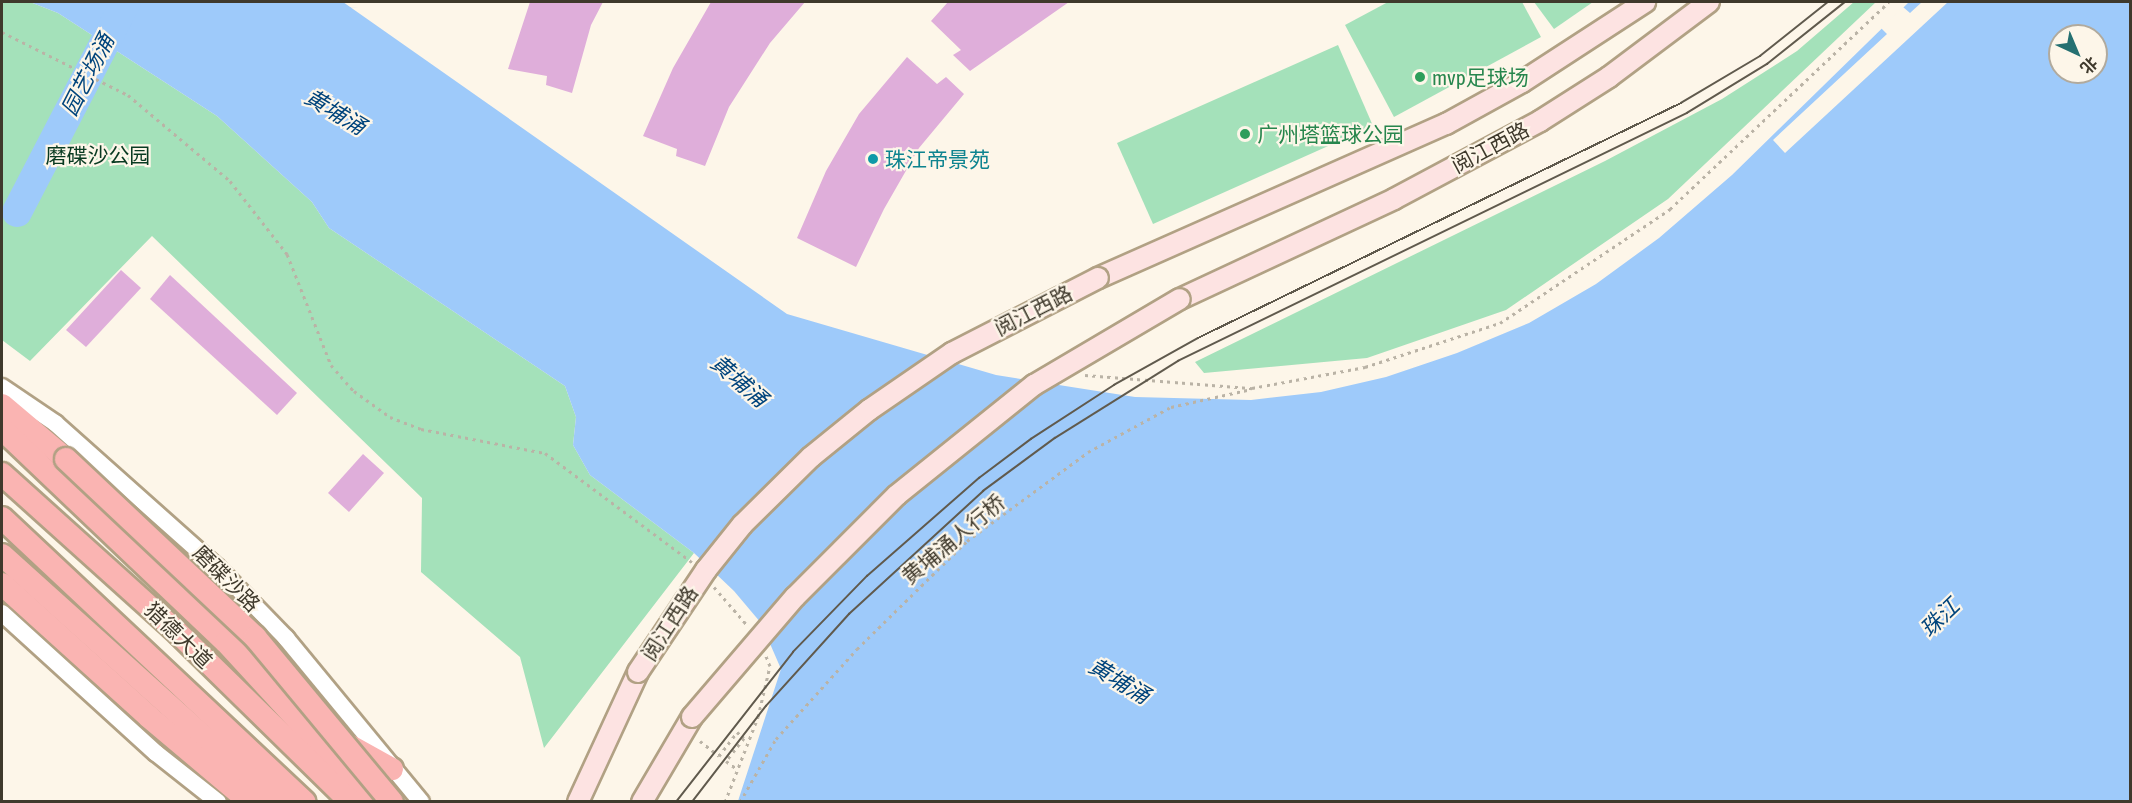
<!DOCTYPE html>
<html>
<head>
<meta charset="utf-8">
<style>
  body { margin:0 }
  #map { position:relative; width:2132px; height:803px; overflow:hidden; background:#fdf6e9; font-family:"Asap Condensed","Noto Sans SC",sans-serif }
  div>[style] { position:absolute }
  .green>* { inset:0; background:#a4e1ba }
  .water>* { inset:0; background:#9ecafa }
  .pier>* { inset:0; background:#fdf6e9 }
  .river>* { height:30px; margin:-15px; padding:0 15px; transform-origin:15px; border-radius:15px; background:#9ecafa }
  .building>* { inset:0; background:#dfaeda }
  .path>* { height:3px; margin-top:-1.5px; transform-origin:0; background:repeating-linear-gradient(90deg,#bab3a6 0 3px,transparent 0 7.5px) }
  .roads { filter:drop-shadow(2px 0 #b1a184) drop-shadow(-2px 0 #b1a184) drop-shadow(0 2px #b1a184) drop-shadow(0 -2px #b1a184) }
  .tertiary>* { height:16px; margin:-8px; padding:0 8px; transform-origin:8px; border-radius:8px; background:#fff }
  .secondary>* { height:20px; margin:-10px; padding:0 10px; transform-origin:10px; border-radius:10px; background:#fde3e2 }
  .trunk>* { height:22px; margin:-11px; padding:0 11px; transform-origin:11px; border-radius:11px; background:#fab4b2 }
  .tram>* { height:1.5px; margin:-0.75px; padding:0 0.75px; transform-origin:0.75px; border-radius:0.75px; background:#605a4d }
  .bridges { filter:drop-shadow(2px 0 #b1a184) drop-shadow(-2px 0 #b1a184) drop-shadow(0 2px #b1a184) drop-shadow(0 -2px #b1a184) }
  .secondary-bridge>* { height:20px; margin:-10px; padding:0 10px; transform-origin:10px; border-radius:10px; background:#fde3e2 }
  .trunk-bridge>* { height:22px; margin:-11px; padding:0 11px; transform-origin:11px; border-radius:11px; background:#fab4b2 }
  .dots>* { width:16px; height:16px; translate:-50% -50%; box-sizing:border-box; border:3px solid #fdf6e9; border-radius:50% }
  span { translate:-50% -50%; white-space:nowrap; text-align:center; line-height:1.15; -webkit-text-stroke:4.5px #fdf6e9; paint-order:stroke }
  .leisure-label { font-size:21px; color:#27864d }
  .left { translate:0 -50%; text-align:left }
  .street-label { font-size:21px; color:#3f392c }
  .park-label { font-size:21px; color:#083a21 }
  .culture-label { font-size:21px; color:#0d838f }
  .water-label { font-size:22px; color:#00447c; font-style:italic }
  .frame { position:absolute; inset:0; border:3px solid #3f392c; pointer-events:none }
  .north { position:absolute; left:2048px; top:24px; width:60px; height:60px; box-sizing:border-box; background:#fdf6e9; border:2px solid #b1aa9d; border-radius:50%; rotate:136deg; font-size:16px; font-weight:700; line-height:24px; text-align:center; color:#3f392c }
  .north::after { content:''; display:block; margin:auto; width:21px; height:27px; background:#257071; clip-path:polygon(50% 0,100% 100%,50% 72%,0 100%) }
</style>
</head>
<body>
<div id="map">
  <div class="green">
    <i style="clip-path:polygon(2px 2px,30px 2px,58px 13px,217px 116px,312px 202px,329px 228px,565px 386px,576px 417px,573px 445px,590px 475px,694px 553px,544px 748px,520px 657px,421px 572px,422px 498px,152px 236px,30px 361px,2px 340px)"></i>
    <i style="clip-path:polygon(1388px 2px,1522px 2px,1541px 37px,1394px 117px,1345px 25px)"></i>
    <i style="clip-path:polygon(1534px 2px,1593px 2px,1554px 29px)"></i>
    <i style="clip-path:polygon(1854px 2px,1876px 2px,1668px 199px,1506px 310px,1367px 358px,1204px 373px,1195px 362px,1605px 161px,1722px 99px,1797px 51px)"></i>
    <i style="clip-path:polygon(1338px 45px,1373px 126px,1153px 224px,1117px 143px)"></i>
  </div>
  <div class="water">
    <i style="clip-path:polygon(evenodd,30px 2px,343px 2px,787px 314px,996px 375px,1135px 397px,1251px 400px,1321px 392px,1386px 377px,1457px 353px,1529px 323px,1596px 284px,1659px 238px,1732px 175px,1909px 2px,2130px 2px,2130px 801px,738px 801px,781px 669px,761px 623px,734px 591px,694px 553px,590px 475px,573px 445px,576px 417px,565px 386px,329px 228px,312px 202px,217px 116px,58px 13px,30px 2px,2060px 36px,2096px 36px,2096px 72px,2060px 72px,2060px 36px)"></i>
  </div>
  <div class="pier">
    <i style="clip-path:polygon(1922px 2px,1948px 2px,1785px 153px,1773px 140px,1887px 34px,1881px 28px,1903px 7px,1910px 13px)"></i>
  </div>
  <div class="river">
    <i style="left:17px;top:212px;width:237px;rotate:-62.6deg"></i>
  </div>
  <div class="building">
    <i style="clip-path:polygon(530px 2px,603px 2px,591px 25px,572px 93px,546px 85px,547px 76px,508px 69px)"></i>
    <i style="clip-path:polygon(711px 2px,805px 2px,770px 43px,729px 107px,705px 166px,676px 156px,677px 149px,643px 136px,673px 68px)"></i>
    <i style="clip-path:polygon(948px 2px,1069px 2px,970px 71px,953px 55px,961px 50px,931px 21px)"></i>
    <i style="clip-path:polygon(907px 57px,937px 84px,946px 77px,964px 94px,919px 148px,884px 209px,856px 267px,797px 238px,826px 171px,859px 114px)"></i>
    <i style="clip-path:polygon(121px 270px,141px 288px,86px 347px,66px 330px)"></i>
    <i style="clip-path:polygon(170px 275px,297px 393px,277px 415px,150px 299px)"></i>
    <i style="clip-path:polygon(363px 454px,384px 473px,349px 512px,328px 493px)"></i>
  </div>
  <div class="path">
    <i style="left:2px;top:32px;width:141px;rotate:26.6deg"></i>
    <i style="left:128px;top:95px;width:133px;rotate:40.1deg"></i>
    <i style="left:230px;top:181px;width:93px;rotate:52deg"></i>
    <i style="left:287px;top:254px;width:119px;rotate:68.4deg"></i>
    <i style="left:331px;top:365px;width:35px;rotate:49deg"></i>
    <i style="left:354px;top:391px;width:44px;rotate:35.8deg"></i>
    <i style="left:390px;top:417px;width:33px;rotate:21deg"></i>
    <i style="left:421px;top:429px;width:126px;rotate:11deg"></i>
    <i style="left:545px;top:453px;width:183px;rotate:36.6deg"></i>
    <i style="left:1085px;top:375px;width:168px;rotate:4.5deg"></i>
    <i style="left:1252px;top:388px;width:115px;rotate:-10.5deg"></i>
    <i style="left:1365px;top:367px;width:142px;rotate:-18.1deg"></i>
    <i style="left:1500px;top:323px;width:205px;rotate:-33.8deg"></i>
    <i style="left:1670px;top:209px;width:301px;rotate:-43.4deg"></i>
    <i style="left:714px;top:587px;width:50px;rotate:49deg"></i>
    <i style="left:700px;top:741px;width:24px;rotate:38deg"></i>
    <i style="left:719px;top:756px;width:30px;rotate:-53deg"></i>
    <i style="left:737px;top:732px;width:9px;rotate:41deg"></i>
    <i style="left:744px;top:738px;width:29px;rotate:128deg"></i>
    <i style="left:726px;top:761px;width:14px;rotate:36deg"></i>
    <i style="left:725px;top:802px;width:91px;rotate:-68.8deg"></i>
    <i style="left:758px;top:717px;width:52px;rotate:-76.8deg"></i>
    <i style="left:770px;top:666px;width:11px;rotate:-112deg"></i>
    <i style="left:740px;top:802px;width:73px;rotate:-60.3deg"></i>
    <i style="left:776px;top:739px;width:121px;rotate:-48deg"></i>
    <i style="left:857px;top:649px;width:154px;rotate:-44.5deg"></i>
    <i style="left:967px;top:541px;width:150px;rotate:-36.3deg"></i>
    <i style="left:1088px;top:452px;width:94px;rotate:-28.5deg"></i>
    <i style="left:1171px;top:407px;width:78px;rotate:-12.6deg"></i>
  </div>
  <div class="roads">
    <div class="tertiary">
      <i style="left:2px;top:387px;width:64px;rotate:34.2deg"></i>
      <i style="left:55px;top:423px;width:218px;rotate:41.7deg"></i>
      <i style="left:218px;top:568px;width:98px;rotate:45.8deg"></i>
      <i style="left:286px;top:638px;width:212px;rotate:50.5deg"></i>
      <i style="left:2px;top:613px;width:208px;rotate:42.3deg"></i>
      <i style="left:156px;top:753px;width:79px;rotate:38.3deg"></i>
    </div>
    <div class="secondary">
      <i style="left:1098px;top:278px;width:381px;rotate:-23.9deg"></i>
      <i style="left:1446px;top:124px;width:87px;rotate:-28.9deg"></i>
      <i style="left:1522px;top:82px;width:147px;rotate:-33deg"></i>
      <i style="left:1180px;top:299px;width:236px;rotate:-25deg"></i>
      <i style="left:1394px;top:199px;width:166px;rotate:-28.1deg"></i>
      <i style="left:1540px;top:121px;width:82px;rotate:-32.5deg"></i>
      <i style="left:1609px;top:77px;width:125px;rotate:-36.9deg"></i>
      <i style="left:578px;top:802px;width:143px;rotate:-65.2deg"></i>
      <i style="left:642px;top:802px;width:99px;rotate:-59.5deg"></i>
    </div>
    <div class="trunk">
      <i style="left:2px;top:405px;width:84px;rotate:40.2deg"></i>
      <i style="left:2px;top:429px;width:309px;rotate:43.6deg"></i>
      <i style="left:226px;top:642px;width:217px;rotate:47.4deg"></i>
      <i style="left:2px;top:474px;width:229px;rotate:42deg"></i>
      <i style="left:172px;top:627px;width:250px;rotate:44.4deg"></i>
      <i style="left:2px;top:518px;width:415px;rotate:43.2deg"></i>
      <i style="left:2px;top:555px;width:369px;rotate:42deg"></i>
      <i style="left:2px;top:584px;width:198px;rotate:42.1deg"></i>
      <i style="left:149px;top:717px;width:132px;rotate:40.1deg"></i>
      <i style="left:343px;top:742px;width:56px;rotate:28.9deg"></i>
    </div>
  </div>
  <div class="tram">
    <i style="left:676px;top:802px;width:190px;rotate:-52deg"></i>
    <i style="left:793px;top:652px;width:106px;rotate:-45.8deg"></i>
    <i style="left:867px;top:576px;width:149px;rotate:-41.2deg"></i>
    <i style="left:979px;top:478px;width:65px;rotate:-36.9deg"></i>
    <i style="left:1031px;top:439px;width:99px;rotate:-33deg"></i>
    <i style="left:1114px;top:385px;width:96px;rotate:-29.2deg"></i>
    <i style="left:1198px;top:338px;width:537px;rotate:-25.94deg"></i>
    <i style="left:1681px;top:103px;width:92px;rotate:-30.7deg"></i>
    <i style="left:1760px;top:56px;width:87px;rotate:-38.5deg"></i>
    <i style="left:692px;top:802px;width:121px;rotate:-52.4deg"></i>
    <i style="left:766px;top:706px;width:124px;rotate:-47.9deg"></i>
    <i style="left:849px;top:614px;width:182px;rotate:-42.5deg"></i>
    <i style="left:983px;top:491px;width:89px;rotate:-36.4deg"></i>
    <i style="left:1055px;top:438px;width:145px;rotate:-32deg"></i>
    <i style="left:1178px;top:361px;width:566px;rotate:-25.98deg"></i>
    <i style="left:1687px;top:113px;width:94px;rotate:-31.5deg"></i>
    <i style="left:1767px;top:64px;width:100px;rotate:-38.5deg"></i>
  </div>
  <div class="bridges">
    <div class="secondary-bridge">
      <i style="left:638px;top:672px;width:123px;rotate:-56.3deg"></i>
      <i style="left:706px;top:570px;width:58px;rotate:-51.3deg"></i>
      <i style="left:742px;top:525px;width:97px;rotate:-44.6deg"></i>
      <i style="left:811px;top:457px;width:75px;rotate:-39deg"></i>
      <i style="left:869px;top:410px;width:101px;rotate:-34.5deg"></i>
      <i style="left:952px;top:353px;width:164px;rotate:-27.2deg"></i>
      <i style="left:692px;top:717px;width:158px;rotate:-49.4deg"></i>
      <i style="left:795px;top:597px;width:144px;rotate:-45deg"></i>
      <i style="left:897px;top:495px;width:176px;rotate:-38.8deg"></i>
      <i style="left:1034px;top:385px;width:169px;rotate:-30.5deg"></i>
    </div>
    <div class="trunk-bridge">
      <i style="left:66px;top:459px;width:260px;rotate:43.3deg"></i>
      <i style="left:255px;top:637px;width:214px;rotate:50.3deg"></i>
    </div>
  </div>
  <div class="dots">
    <i style="left:1420px;top:77px;background:#2e9e5b"></i>
    <i style="left:1245px;top:134px;background:#2e9e5b"></i>
    <i style="left:873px;top:159px;background:#0f9aa8"></i>
  </div>
  <div class="leisure-label">
    <span class="left" style="left:1432px;top:77px">mvp足球场</span>
    <span class="left" style="left:1257px;top:134px">广州塔篮球公园</span>
  </div>
  <div class="street-label">
    <span style="left:1490px;top:147px;rotate:-28deg">阅江西路</span>
    <span style="left:1033px;top:310px;rotate:-27deg">阅江西路</span>
    <span style="left:953px;top:539px;rotate:-40deg">黄埔涌人行桥</span>
    <span style="left:227px;top:578px;rotate:45deg">磨碟沙路</span>
    <span style="left:669px;top:623px;rotate:-57deg">阅江西路</span>
    <span style="left:179px;top:635px;rotate:44deg">猎德大道</span>
  </div>
  <div class="park-label">
    <span style="left:98px;top:155px">磨碟沙公园</span>
  </div>
  <div class="culture-label">
    <span class="left" style="left:885px;top:159px">珠江帝景苑</span>
  </div>
  <div class="water-label">
    <span style="left:88px;top:75px;rotate:-63deg">园艺场涌</span>
    <span style="left:335px;top:112px;rotate:31deg">黄埔涌</span>
    <span style="left:739px;top:381px;rotate:41deg">黄埔涌</span>
    <span style="left:1940px;top:618px;rotate:-44deg">珠江</span>
    <span style="left:1119px;top:681px;rotate:31deg">黄埔涌</span>
  </div>
  <div class="frame"></div>
  <div class="north">北</div>
</div>
</body>
</html>
